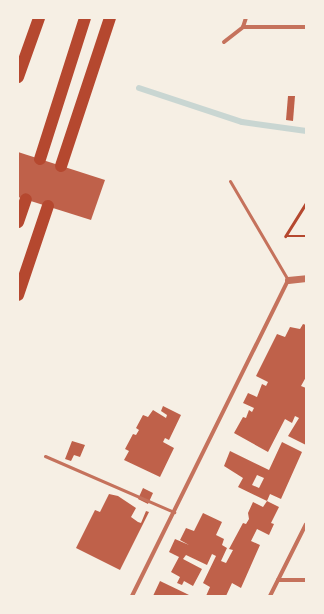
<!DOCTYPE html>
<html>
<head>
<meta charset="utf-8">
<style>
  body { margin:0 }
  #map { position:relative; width:324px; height:614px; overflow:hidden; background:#f6efe4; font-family:Rubik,sans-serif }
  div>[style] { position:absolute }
  .stream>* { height:6px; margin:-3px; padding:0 3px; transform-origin:3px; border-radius:3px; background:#c9d6d2 }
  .building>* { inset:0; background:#bf614a }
  .path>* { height:2.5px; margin:-1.25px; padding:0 1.25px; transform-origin:1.25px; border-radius:1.25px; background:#b5482f }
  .service>* { height:3px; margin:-1.5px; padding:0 1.5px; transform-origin:1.5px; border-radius:1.5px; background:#c5725c }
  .minor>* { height:4px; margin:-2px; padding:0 2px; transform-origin:2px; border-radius:2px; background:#c5725c }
  .tertiary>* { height:7px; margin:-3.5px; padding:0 3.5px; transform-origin:3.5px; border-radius:3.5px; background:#c5725c }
  .motorway>* { height:12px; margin:-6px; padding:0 6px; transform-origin:6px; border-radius:6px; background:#b5482f }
  span { translate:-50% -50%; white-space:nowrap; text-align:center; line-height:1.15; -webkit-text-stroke:3.5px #f6efe4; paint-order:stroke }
  .frame { position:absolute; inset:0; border:19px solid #f6efe4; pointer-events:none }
</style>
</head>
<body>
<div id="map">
  <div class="stream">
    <i style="left:139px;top:88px;width:108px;rotate:18.3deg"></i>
    <i style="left:242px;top:122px;width:65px;rotate:8deg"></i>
  </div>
  <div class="building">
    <i style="clip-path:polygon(288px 96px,295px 96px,293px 121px,286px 120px)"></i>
    <i style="clip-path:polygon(18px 152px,105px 180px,91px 220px,18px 197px)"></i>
    <i style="clip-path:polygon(303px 324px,306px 325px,306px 377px,301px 386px,306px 388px,306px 445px,288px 436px,299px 418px,295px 416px,292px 423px,285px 419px,268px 452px,234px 433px,243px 417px,246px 418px,249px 410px,252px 412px,254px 408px,243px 403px,248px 393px,257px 397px,262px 384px,266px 386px,268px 382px,256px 376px,277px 334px,285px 337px,290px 327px,300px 329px)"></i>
    <i style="clip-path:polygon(163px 406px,181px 415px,169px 440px,165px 438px,163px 442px,174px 448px,160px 477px,124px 460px,129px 451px,125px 449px,133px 434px,136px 435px,139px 430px,136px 428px,143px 415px,148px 417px,153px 410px,166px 418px,167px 415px,161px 411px)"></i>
    <i style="clip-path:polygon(72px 441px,85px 445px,80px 457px,74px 455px,71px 461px,65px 459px)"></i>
    <i style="clip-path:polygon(evenodd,282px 442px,302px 452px,281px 499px,270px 494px,267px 501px,238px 487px,243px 478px,224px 466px,230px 451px,269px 470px,282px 442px,257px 475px,264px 478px,259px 488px,252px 485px,257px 475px)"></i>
    <i style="clip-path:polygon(143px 488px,153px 493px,148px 504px,138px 499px)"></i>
    <i style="clip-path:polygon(109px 494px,118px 496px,136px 508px,131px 517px,138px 522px,141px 523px,146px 511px,149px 512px,120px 570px,76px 548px,95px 510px,100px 512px)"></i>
    <i style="clip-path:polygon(267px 501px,279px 507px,271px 523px,274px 524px,269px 535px,257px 529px,251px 541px,260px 545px,241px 588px,232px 583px,226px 596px,206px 596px,210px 587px,203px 583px,216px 556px,212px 554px,207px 565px,186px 555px,183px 559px,202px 569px,193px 586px,184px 581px,182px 585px,177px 583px,180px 577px,171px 572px,179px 557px,169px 552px,175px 539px,189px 545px,180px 540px,186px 528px,194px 531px,203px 513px,222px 522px,216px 535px,224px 539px,222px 545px,227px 548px,221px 561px,226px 563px,233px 550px,229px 549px,243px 523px,246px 524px,249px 519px,248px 513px,253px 502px,263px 507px)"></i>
    <i style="clip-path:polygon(160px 581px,185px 593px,191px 596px,153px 596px)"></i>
  </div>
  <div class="path">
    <i style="left:306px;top:204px;width:38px;rotate:122deg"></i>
    <i style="left:286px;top:236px;width:20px"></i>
  </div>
  <div class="service">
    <i style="left:230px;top:181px;width:115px;rotate:59.6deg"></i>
    <i style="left:45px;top:456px;width:141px;rotate:23.5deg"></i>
  </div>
  <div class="minor">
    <i style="left:243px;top:27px;width:9px;rotate:-72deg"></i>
    <i style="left:224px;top:42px;width:24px;rotate:-38deg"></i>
    <i style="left:243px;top:27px;width:63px"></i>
    <i style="left:278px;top:580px;width:28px"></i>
    <i style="left:132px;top:596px;width:352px;rotate:-63.7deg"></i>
    <i style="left:270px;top:596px;width:80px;rotate:-63.4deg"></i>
  </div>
  <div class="tertiary">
    <i style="left:288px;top:280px;width:18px;rotate:-6deg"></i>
  </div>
  <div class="motorway">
    <i style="left:18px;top:77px;width:63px;rotate:-70.4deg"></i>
    <i style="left:40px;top:159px;width:148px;rotate:-72.3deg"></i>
    <i style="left:61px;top:166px;width:156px;rotate:-71.7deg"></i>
    <i style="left:18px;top:222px;width:24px;rotate:-71deg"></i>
    <i style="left:18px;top:295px;width:94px;rotate:-71.4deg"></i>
  </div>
  <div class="frame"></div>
</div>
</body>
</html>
